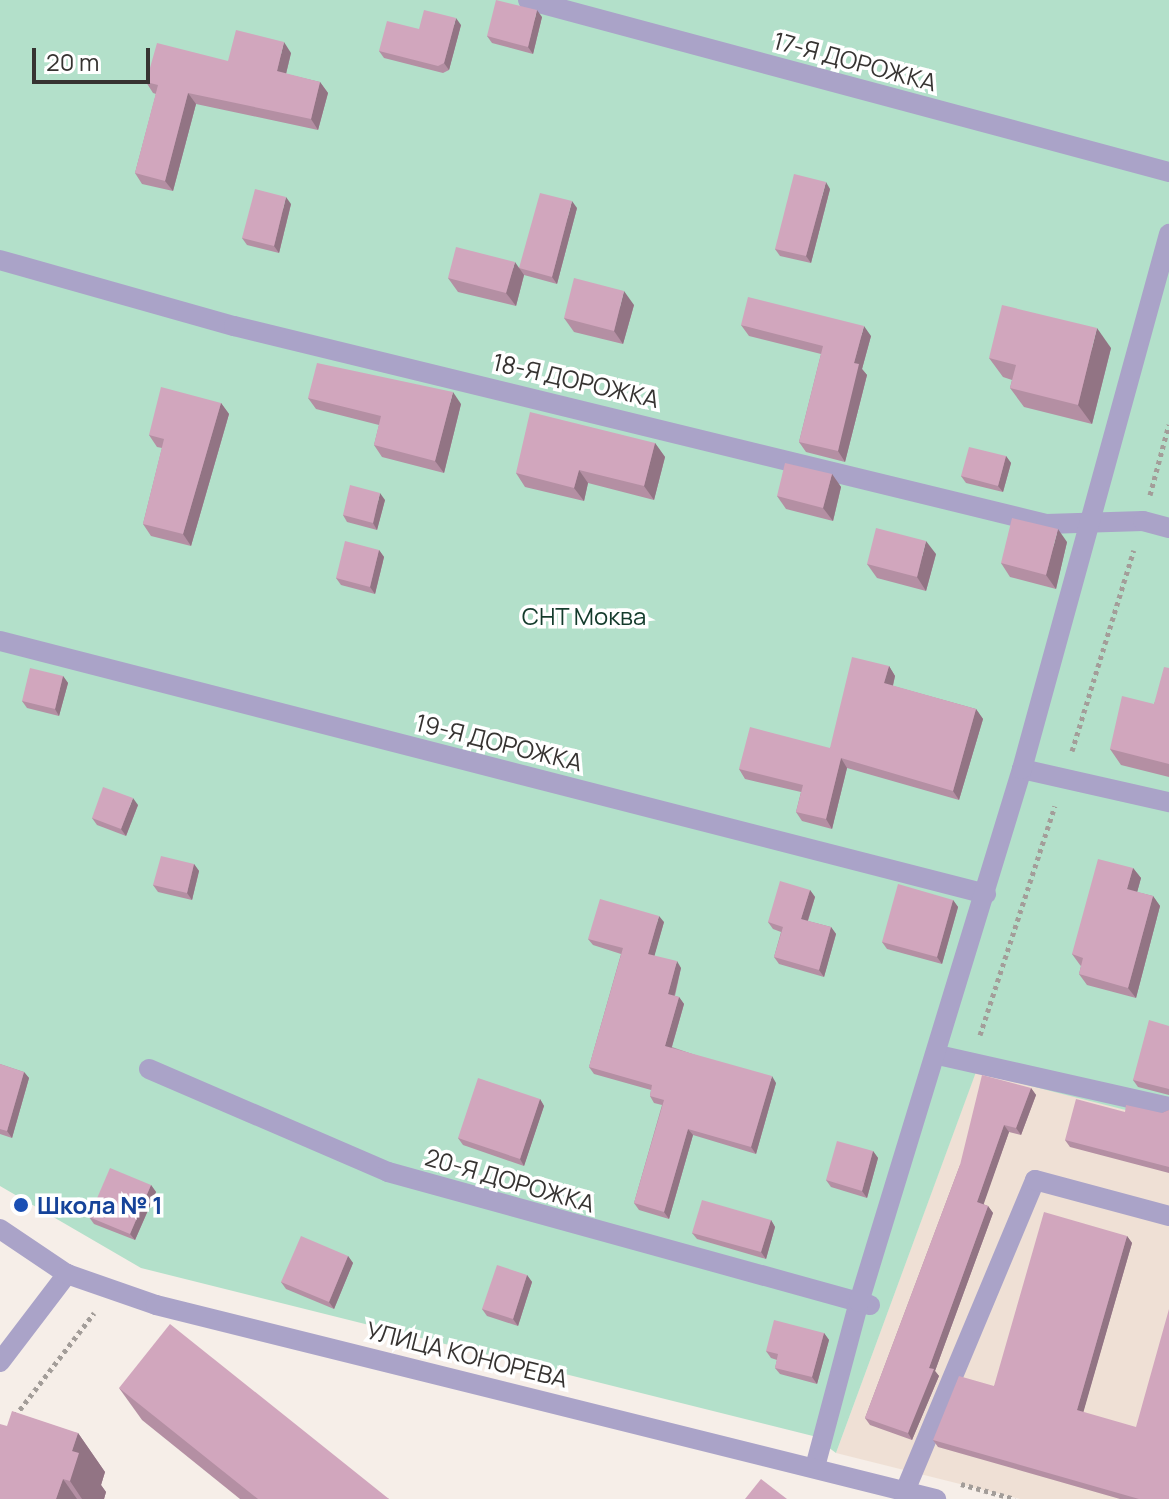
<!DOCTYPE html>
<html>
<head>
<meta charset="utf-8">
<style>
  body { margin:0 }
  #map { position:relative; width:1169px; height:1499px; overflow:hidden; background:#f6eee8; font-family:Manrope,sans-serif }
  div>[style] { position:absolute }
  .built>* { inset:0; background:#efe0d5 }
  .green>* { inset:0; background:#b3e0ca }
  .path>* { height:5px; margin-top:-2.5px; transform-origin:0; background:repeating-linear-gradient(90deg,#a39d99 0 4px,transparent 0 8px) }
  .service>* { height:20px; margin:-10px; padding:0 10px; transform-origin:10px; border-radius:10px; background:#aaa3c8 }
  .minor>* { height:20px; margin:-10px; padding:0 10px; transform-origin:10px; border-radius:10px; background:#aaa3c8 }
  .tertiary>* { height:20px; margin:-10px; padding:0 10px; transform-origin:10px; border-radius:10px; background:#aaa3c8 }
  .wall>* { inset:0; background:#b48fa3 }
  .shaded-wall>* { inset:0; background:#927484 }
  .building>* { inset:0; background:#d1a6bd }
  .dots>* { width:22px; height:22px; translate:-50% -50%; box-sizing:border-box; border:4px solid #fff; border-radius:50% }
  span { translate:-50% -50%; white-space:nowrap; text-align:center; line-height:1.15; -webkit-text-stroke:7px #fff; paint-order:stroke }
  .street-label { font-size:24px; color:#363331 }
  .park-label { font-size:24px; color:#143b2c }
  .transit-label { font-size:24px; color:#164399; font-weight:700 }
  .left { translate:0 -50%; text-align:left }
  .scale { position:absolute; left:32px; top:48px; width:118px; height:36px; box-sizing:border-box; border:4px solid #363331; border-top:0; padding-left:10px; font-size:24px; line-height:28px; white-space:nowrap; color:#363331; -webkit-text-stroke:6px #fff; paint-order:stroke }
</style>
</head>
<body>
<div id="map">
  <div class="built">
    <i style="clip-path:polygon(976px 1071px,1169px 1121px,1169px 1499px,1020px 1499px,836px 1453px)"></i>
  </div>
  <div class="green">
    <i style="clip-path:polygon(0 0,1169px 0,1169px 1121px,976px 1072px,836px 1453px,813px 1436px,141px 1268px,0 1186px)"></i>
  </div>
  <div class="path">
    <i style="left:1150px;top:495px;width:73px;rotate:-75deg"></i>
    <i style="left:1072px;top:751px;width:210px;rotate:-72.9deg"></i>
    <i style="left:980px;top:1035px;width:241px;rotate:-71.9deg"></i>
    <i style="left:15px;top:1416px;width:130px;rotate:-52.5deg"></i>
    <i style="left:961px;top:1484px;width:56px;rotate:15.5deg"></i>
  </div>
  <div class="service">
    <i style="left:528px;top:0;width:664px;rotate:15.02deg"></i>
    <i style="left:0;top:260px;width:243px;rotate:15.8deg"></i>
    <i style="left:234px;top:326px;width:836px;rotate:13.7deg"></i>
    <i style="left:1046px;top:524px;width:97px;rotate:-1.8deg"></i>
    <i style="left:1143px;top:521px;width:27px;rotate:15deg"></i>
    <i style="left:0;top:641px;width:1018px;rotate:14.39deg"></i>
    <i style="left:1022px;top:769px;width:151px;rotate:12.7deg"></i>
    <i style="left:938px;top:1055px;width:237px;rotate:12.7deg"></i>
    <i style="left:149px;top:1069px;width:260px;rotate:23.3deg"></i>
    <i style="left:388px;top:1172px;width:500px;rotate:15.43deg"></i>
    <i style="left:905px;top:1491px;width:337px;rotate:-67.3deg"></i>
    <i style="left:1035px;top:1180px;width:139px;rotate:15deg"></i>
  </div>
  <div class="minor">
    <i style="left:0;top:1362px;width:111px;rotate:-52.7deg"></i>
    <i style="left:815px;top:1467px;width:171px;rotate:-75.1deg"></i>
    <i style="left:859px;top:1302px;width:557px;rotate:-73deg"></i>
    <i style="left:1022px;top:769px;width:555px;rotate:-74.64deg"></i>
  </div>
  <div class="tertiary">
    <i style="left:0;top:1229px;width:81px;rotate:33.9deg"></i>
    <i style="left:67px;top:1274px;width:94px;rotate:19.2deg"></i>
    <i style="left:156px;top:1305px;width:804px;rotate:13.97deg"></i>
  </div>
  <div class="wall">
    <i style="clip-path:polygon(542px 17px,533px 54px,492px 43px,487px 36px)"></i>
    <i style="clip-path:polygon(461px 25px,449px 70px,443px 73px,384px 58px,379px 51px,419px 29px)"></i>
    <i style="clip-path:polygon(291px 53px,286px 74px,320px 82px,328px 93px,318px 130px,196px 104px,173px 191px,142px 184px,135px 173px,156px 94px,153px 93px,146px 82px,228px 61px)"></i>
    <i style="clip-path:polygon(830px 189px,811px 263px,780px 256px,775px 249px)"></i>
    <i style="clip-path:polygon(291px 204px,279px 253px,247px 245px,242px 238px)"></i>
    <i style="clip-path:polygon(577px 208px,557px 284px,524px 275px,516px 306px,458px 292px,448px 278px,519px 268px)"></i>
    <i style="clip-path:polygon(634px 305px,623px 344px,574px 332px,564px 318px)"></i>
    <i style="clip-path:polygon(741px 325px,871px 336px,862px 369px,867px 375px,845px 462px,806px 452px,799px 442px,821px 354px,749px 336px)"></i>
    <i style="clip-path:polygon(1111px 348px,1092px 424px,1024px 407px,1010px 388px,1012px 380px,1003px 377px,989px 358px)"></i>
    <i style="clip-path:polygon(308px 398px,461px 404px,444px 473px,382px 457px,374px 445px,379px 425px,316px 409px)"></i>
    <i style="clip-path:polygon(221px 403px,229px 414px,191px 546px,151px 536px,143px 524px,162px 448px,157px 447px,149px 435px)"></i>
    <i style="clip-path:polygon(655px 443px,665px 457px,654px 500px,588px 483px,584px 501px,525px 487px,516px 473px)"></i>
    <i style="clip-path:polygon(1006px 456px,1011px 463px,1003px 492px,966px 483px,961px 476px)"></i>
    <i style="clip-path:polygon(832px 474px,841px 487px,833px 521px,786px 509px,777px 496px)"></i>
    <i style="clip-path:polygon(385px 500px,377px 530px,347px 522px,343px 515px)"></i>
    <i style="clip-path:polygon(1067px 542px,1056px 589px,1010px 577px,1001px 563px)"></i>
    <i style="clip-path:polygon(379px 550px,384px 557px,375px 594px,341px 585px,336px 578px)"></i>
    <i style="clip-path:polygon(936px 554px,926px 591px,877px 578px,867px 564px)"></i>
    <i style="clip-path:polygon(889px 666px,895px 676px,893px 686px,976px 709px,983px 719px,959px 800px,847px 768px,832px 829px,802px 821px,796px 812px,801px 792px,745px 779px,739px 769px,830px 748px)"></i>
    <i style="clip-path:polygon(1169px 668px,1169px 777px,1121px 765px,1110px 749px,1154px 704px)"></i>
    <i style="clip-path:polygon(63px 676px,68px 683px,59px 716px,27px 708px,22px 701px)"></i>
    <i style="clip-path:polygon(138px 805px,126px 836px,97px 825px,92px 818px)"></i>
    <i style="clip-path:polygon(194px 864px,199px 871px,192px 900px,158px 892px,153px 885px)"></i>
    <i style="clip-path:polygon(1133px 868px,1141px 878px,1137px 892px,1153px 896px,1160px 906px,1136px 998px,1087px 985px,1079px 974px,1081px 966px,1080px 965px,1072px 954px)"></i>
    <i style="clip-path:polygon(810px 890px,815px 897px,808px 921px,831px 927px,836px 934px,824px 977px,779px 964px,774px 957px,781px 932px,773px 929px,768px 922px)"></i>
    <i style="clip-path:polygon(953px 900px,958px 907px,942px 964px,887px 949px,882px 942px)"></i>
    <i style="clip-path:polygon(664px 922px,654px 956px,681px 968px,675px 996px,679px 997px,684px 1004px,672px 1047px,776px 1083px,756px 1154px,693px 1135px,669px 1219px,639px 1210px,634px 1203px,662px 1105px,654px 1103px,650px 1096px,651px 1090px,594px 1074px,589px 1067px,621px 954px,593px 945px,588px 939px)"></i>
    <i style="clip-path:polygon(1169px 1026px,1169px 1095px,1138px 1087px,1133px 1080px)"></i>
    <i style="clip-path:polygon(0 1064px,24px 1072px,29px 1078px,12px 1138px,0 1134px)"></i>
    <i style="clip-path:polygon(1031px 1088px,1036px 1095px,1021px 1135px,1009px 1132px,983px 1204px,988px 1206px,993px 1213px,935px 1371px,939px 1376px,912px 1440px,870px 1425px,865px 1418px,960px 1165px)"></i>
    <i style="clip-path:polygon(540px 1099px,544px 1106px,524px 1166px,463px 1145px,458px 1138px)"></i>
    <i style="clip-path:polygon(1169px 1110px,1169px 1173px,1070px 1147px,1065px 1140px,1125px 1112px,1162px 1113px)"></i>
    <i style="clip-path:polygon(873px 1151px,878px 1158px,867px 1198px,831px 1187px,826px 1180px)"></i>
    <i style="clip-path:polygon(151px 1185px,156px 1192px,135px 1240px,94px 1224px,89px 1217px)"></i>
    <i style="clip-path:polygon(771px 1220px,775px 1227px,766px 1259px,697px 1239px,692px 1233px)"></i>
    <i style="clip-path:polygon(1127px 1236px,1132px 1243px,1083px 1412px,1169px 1499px,1120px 1499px,938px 1447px,933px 1440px,994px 1386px)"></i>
    <i style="clip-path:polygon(348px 1256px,353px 1263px,334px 1309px,286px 1289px,281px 1282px)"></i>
    <i style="clip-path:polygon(527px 1275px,532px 1282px,518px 1326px,487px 1316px,482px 1309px)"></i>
    <i style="clip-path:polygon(824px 1333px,829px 1340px,817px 1384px,780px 1374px,775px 1368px,777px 1360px,771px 1358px,766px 1351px)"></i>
    <i style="clip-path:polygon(119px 1388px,389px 1499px,240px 1499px,142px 1420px)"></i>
    <i style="clip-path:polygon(7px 1426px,78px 1433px,105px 1472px,101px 1485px,106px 1492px,104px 1499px,0 1499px)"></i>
  </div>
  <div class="shaded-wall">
    <i style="clip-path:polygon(537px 10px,542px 17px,533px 54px,528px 47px)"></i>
    <i style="clip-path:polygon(456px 18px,461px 25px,449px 70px,444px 63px)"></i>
    <i style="clip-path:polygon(284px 42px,291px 53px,284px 82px,277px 71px)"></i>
    <i style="clip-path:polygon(320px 82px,328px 93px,318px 130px,311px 119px)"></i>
    <i style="clip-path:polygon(188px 93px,196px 104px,173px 191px,165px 181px)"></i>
    <i style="clip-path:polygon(826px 182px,830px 189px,811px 263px,806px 256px)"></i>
    <i style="clip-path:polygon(286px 197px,291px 204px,279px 253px,274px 246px)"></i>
    <i style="clip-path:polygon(572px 201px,577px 208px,557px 284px,552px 277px)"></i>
    <i style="clip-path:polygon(515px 262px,524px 275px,516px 306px,506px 293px)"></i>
    <i style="clip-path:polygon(624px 291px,634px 305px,623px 344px,614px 331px)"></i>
    <i style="clip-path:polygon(864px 326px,871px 336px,862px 369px,867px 375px,845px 462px,838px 451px,854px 363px)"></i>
    <i style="clip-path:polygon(1097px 328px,1111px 348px,1092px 424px,1078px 405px)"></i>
    <i style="clip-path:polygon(453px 392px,461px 404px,444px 473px,435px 461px)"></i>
    <i style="clip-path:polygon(221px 403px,229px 414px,191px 546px,183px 534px)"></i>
    <i style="clip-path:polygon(655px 443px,665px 457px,654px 500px,644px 486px)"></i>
    <i style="clip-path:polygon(1006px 456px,1011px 463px,1003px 492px,998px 486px)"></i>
    <i style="clip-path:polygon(579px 470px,588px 483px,584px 501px,574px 488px)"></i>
    <i style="clip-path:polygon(832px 474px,841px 487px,833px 521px,823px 508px)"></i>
    <i style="clip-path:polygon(380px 493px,385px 500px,377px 530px,373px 523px)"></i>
    <i style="clip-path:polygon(1058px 529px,1067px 542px,1056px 589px,1046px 575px)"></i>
    <i style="clip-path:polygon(926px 541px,936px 554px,926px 591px,917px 577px)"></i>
    <i style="clip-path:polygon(379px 550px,384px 557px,375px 594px,370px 587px)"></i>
    <i style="clip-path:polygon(889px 666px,895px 676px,891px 693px,884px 683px)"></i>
    <i style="clip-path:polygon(63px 676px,68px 683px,59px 716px,55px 709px)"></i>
    <i style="clip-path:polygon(976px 709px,983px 719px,959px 800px,953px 791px)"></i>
    <i style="clip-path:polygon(841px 758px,847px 768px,832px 829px,826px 819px)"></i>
    <i style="clip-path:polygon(133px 798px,138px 805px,126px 836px,121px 829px)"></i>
    <i style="clip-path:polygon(194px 864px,199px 871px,192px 900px,187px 893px)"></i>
    <i style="clip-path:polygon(1133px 868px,1141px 878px,1135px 900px,1127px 889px)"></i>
    <i style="clip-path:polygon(810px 890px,815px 897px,806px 926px,801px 919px)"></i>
    <i style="clip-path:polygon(1153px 896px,1160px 906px,1136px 998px,1128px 988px)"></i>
    <i style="clip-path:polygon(953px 900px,958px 907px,942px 964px,937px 957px)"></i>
    <i style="clip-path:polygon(659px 916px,664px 922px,653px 961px,648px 954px)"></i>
    <i style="clip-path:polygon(831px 927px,836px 934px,824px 977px,819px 970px)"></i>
    <i style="clip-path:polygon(677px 961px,681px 968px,673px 1001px,668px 994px)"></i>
    <i style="clip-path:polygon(679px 997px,684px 1004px,670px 1053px,665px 1046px)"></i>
    <i style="clip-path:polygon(24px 1072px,29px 1078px,12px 1138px,7px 1131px)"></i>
    <i style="clip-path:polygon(772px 1076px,776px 1083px,756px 1154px,751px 1147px)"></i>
    <i style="clip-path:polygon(1031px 1088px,1036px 1095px,1021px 1135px,1016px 1128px)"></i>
    <i style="clip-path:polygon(540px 1099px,544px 1106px,524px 1166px,520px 1159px)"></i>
    <i style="clip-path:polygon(1004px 1125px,1009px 1132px,982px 1209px,977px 1202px)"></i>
    <i style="clip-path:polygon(688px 1129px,693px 1135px,669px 1219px,664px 1212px)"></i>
    <i style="clip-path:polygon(873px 1151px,878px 1158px,867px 1198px,862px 1191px)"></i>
    <i style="clip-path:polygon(151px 1185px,156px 1192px,135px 1240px,130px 1234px)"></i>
    <i style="clip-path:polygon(988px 1206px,993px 1213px,935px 1371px,939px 1376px,912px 1440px,908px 1433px,929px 1368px)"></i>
    <i style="clip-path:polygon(771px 1220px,775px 1227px,766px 1259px,761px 1252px)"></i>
    <i style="clip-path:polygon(1127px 1236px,1132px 1243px,1082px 1417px,1077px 1410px)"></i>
    <i style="clip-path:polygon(348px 1256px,353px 1263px,334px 1309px,329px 1302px)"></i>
    <i style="clip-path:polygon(527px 1275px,532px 1282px,518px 1326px,513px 1319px)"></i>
    <i style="clip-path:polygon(824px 1333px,829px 1340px,817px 1384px,812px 1377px)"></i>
    <i style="clip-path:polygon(78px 1433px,105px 1472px,101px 1485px,106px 1492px,104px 1499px,82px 1499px,70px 1481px,72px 1451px)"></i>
    <i style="clip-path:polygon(63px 1479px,77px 1499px,56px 1499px)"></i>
  </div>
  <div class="building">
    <i style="clip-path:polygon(496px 0,537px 10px,528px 47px,487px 36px)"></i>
    <i style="clip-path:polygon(424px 10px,456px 18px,444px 63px,438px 66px,379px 51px,387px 21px,419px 29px)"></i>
    <i style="clip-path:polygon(236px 30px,284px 42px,277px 71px,320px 82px,311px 119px,188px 93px,165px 181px,135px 173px,158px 85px,146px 82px,157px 43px,228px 61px)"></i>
    <i style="clip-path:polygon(794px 174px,826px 182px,806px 256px,775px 249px)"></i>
    <i style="clip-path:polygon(255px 189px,286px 197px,274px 246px,242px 238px)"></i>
    <i style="clip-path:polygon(540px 193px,572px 201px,552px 277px,519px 268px)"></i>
    <i style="clip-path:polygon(456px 247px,515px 262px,506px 293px,448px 278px)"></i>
    <i style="clip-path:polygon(574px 278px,624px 291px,614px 331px,564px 318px)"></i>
    <i style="clip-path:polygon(748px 297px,864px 326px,854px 363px,859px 364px,838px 451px,799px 442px,823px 346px,741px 325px)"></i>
    <i style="clip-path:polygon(1002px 305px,1097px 328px,1078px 405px,1010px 388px,1016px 365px,989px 358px)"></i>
    <i style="clip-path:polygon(317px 363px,453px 392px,435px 461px,374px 445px,381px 416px,308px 398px)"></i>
    <i style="clip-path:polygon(161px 387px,221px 403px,183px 534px,143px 524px,164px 439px,149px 435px)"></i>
    <i style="clip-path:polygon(530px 412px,655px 443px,644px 486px,579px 470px,574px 488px,516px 473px)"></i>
    <i style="clip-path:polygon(969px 447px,1006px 456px,998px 486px,961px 476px)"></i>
    <i style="clip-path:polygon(785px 463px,832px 474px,823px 508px,777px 496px)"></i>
    <i style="clip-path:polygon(350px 485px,380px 493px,373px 523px,343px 515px)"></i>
    <i style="clip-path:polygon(1012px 518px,1058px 529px,1046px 575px,1001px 563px)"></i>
    <i style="clip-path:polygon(876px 528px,926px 541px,917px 577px,867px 564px)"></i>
    <i style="clip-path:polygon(345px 541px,379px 550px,370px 587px,336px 578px)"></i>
    <i style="clip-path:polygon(852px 657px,889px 666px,884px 683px,976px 709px,953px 791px,841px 758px,826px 819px,796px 812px,803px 785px,739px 769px,750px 727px,830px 748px)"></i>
    <i style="clip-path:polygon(1164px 667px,1169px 668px,1169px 764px,1110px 749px,1122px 696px,1154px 704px)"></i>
    <i style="clip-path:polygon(30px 668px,63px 676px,55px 709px,22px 701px)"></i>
    <i style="clip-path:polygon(103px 787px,133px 798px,121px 829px,92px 818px)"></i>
    <i style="clip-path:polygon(161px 856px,194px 864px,187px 893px,153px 885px)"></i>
    <i style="clip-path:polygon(1098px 859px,1133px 868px,1127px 889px,1153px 896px,1128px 988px,1079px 974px,1083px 958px,1072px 954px)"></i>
    <i style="clip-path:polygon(780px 881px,810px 890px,801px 919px,831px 927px,819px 970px,774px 957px,783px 927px,768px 922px)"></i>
    <i style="clip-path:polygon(898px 884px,953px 900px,937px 957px,882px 942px)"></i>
    <i style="clip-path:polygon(600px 899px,659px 916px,648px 954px,677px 961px,668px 994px,679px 997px,665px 1046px,772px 1076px,751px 1147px,688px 1129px,664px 1212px,634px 1203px,664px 1100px,650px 1096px,652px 1085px,589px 1067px,623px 948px,588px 939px)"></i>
    <i style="clip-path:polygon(1149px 1020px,1169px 1026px,1169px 1089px,1133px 1080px)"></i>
    <i style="clip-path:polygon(0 1064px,24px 1072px,7px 1131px,0 1129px)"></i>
    <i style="clip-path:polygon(982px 1075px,1031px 1088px,1016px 1128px,1004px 1125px,977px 1202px,988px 1206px,929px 1368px,934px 1369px,908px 1433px,865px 1418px,960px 1165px)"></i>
    <i style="clip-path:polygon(478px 1078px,540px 1099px,520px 1159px,458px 1138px)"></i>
    <i style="clip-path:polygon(1076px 1099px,1125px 1112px,1126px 1105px,1162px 1113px,1169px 1110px,1169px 1167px,1065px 1140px)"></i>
    <i style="clip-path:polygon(837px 1141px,873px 1151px,862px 1191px,826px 1180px)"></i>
    <i style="clip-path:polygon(110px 1168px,151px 1185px,130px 1234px,89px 1217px)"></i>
    <i style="clip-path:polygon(702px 1200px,771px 1220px,761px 1252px,692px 1233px)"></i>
    <i style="clip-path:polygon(1044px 1212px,1127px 1236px,1077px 1410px,1136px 1427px,1169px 1309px,1169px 1499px,1139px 1499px,933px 1440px,959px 1376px,994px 1386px)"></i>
    <i style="clip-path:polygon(301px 1236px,348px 1256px,329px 1302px,281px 1282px)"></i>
    <i style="clip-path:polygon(497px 1265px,527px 1275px,513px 1319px,482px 1309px)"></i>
    <i style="clip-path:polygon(774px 1320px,824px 1333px,812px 1377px,775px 1368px,778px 1354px,766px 1351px)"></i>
    <i style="clip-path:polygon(170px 1324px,389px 1499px,258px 1499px,119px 1388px)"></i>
    <i style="clip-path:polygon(12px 1411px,78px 1433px,72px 1451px,79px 1453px,70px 1481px,63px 1479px,56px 1499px,0 1499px,0 1424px,7px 1426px)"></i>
    <i style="clip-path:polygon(761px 1479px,787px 1499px,745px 1499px)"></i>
  </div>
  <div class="dots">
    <i style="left:21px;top:1205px;background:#1a4fb4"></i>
  </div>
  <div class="street-label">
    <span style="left:855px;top:61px;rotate:15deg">17-Я ДОРОЖКА</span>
    <span style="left:576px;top:380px;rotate:13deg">18-Я ДОРОЖКА</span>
    <span style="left:499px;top:742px;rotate:14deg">19-Я ДОРОЖКА</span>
    <span style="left:510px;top:1180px;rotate:16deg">20-Я ДОРОЖКА</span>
    <span style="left:467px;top:1354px;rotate:14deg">УЛИЦА КОНОРЕВА</span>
  </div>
  <div class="park-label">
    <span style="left:584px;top:616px">СНТ Моква</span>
  </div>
  <div class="transit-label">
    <span class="left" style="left:37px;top:1205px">Школа № 1</span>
  </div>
  <div class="scale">20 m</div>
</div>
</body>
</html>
